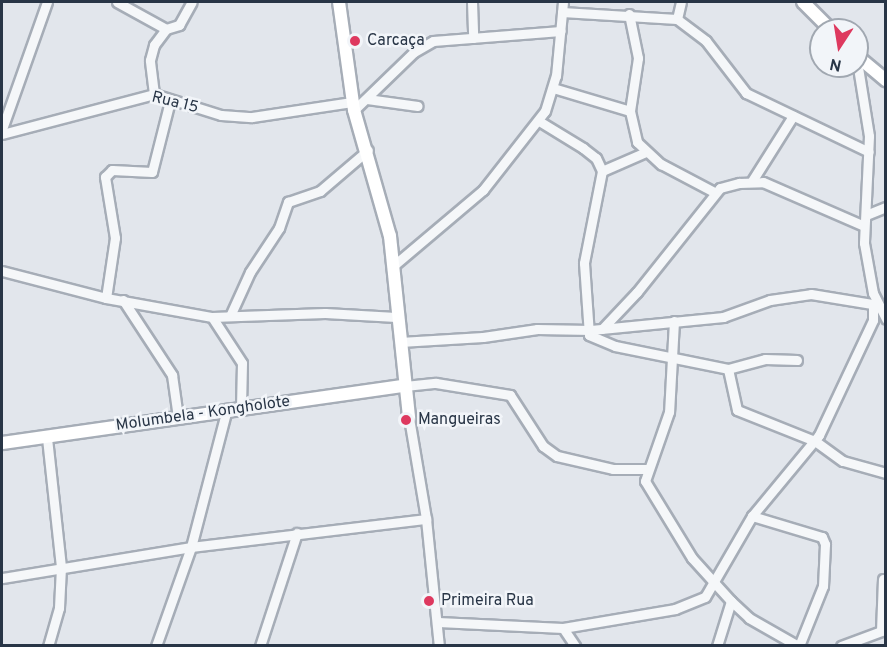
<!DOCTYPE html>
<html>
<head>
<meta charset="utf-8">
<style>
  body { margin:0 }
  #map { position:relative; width:887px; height:647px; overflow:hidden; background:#e2e6ec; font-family:Overpass,sans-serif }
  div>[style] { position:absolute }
  .roads { filter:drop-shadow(2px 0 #a6adb7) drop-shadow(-2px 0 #a6adb7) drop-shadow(0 2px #a6adb7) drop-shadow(0 -2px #a6adb7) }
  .street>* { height:9px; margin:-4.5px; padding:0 4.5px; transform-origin:4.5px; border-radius:4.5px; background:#f5f7f9 }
  .secondary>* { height:12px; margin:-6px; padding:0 6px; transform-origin:6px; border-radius:6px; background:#fff }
  .dots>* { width:16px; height:16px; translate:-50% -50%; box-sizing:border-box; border:3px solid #f2f5f9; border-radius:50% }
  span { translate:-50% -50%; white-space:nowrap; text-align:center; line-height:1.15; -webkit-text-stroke:5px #f2f5f9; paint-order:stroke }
  .poi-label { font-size:16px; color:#283546 }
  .left { translate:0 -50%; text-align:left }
  .street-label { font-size:16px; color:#283546 }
  .frame { position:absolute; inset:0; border:3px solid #283546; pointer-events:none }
  .north { position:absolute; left:809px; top:18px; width:60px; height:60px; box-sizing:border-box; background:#f2f5f9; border:2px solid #a1a8b1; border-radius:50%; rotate:192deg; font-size:16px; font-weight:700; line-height:24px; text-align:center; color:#283546 }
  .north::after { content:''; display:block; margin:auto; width:21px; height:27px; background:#de395f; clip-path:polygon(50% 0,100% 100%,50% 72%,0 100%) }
</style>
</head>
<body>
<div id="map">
  <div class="roads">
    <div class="street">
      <i style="left:117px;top:2px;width:56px;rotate:28.9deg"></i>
      <i style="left:472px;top:2px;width:36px;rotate:88deg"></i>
      <i style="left:562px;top:12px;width:115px;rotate:3.5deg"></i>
      <i style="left:677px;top:19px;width:36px;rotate:37deg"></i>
      <i style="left:706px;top:41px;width:66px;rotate:52.4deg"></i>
      <i style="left:746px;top:93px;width:136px;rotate:25.6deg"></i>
      <i style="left:629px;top:14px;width:45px;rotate:78.4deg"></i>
      <i style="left:638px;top:58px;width:54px;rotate:98.6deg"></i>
      <i style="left:630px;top:111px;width:32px;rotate:77deg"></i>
      <i style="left:637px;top:142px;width:33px;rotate:43deg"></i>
      <i style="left:661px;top:164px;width:60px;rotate:27.8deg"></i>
      <i style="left:677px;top:19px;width:17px;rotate:-77deg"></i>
      <i style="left:857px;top:61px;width:76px;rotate:80.9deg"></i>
      <i style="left:869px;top:136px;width:107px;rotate:92.7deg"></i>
      <i style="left:864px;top:243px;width:51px;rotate:79.8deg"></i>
      <i style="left:873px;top:293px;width:29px;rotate:63deg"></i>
      <i style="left:553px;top:88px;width:80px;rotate:16.6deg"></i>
      <i style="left:154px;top:94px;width:34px;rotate:-97deg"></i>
      <i style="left:150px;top:60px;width:16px;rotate:-75deg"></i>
      <i style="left:154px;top:45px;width:20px;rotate:-53deg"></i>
      <i style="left:166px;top:29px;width:14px;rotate:-17deg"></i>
      <i style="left:179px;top:25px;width:26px;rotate:-61deg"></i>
      <i style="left:367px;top:99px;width:51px;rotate:7.8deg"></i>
      <i style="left:354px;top:110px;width:83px;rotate:-44deg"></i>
      <i style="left:414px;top:52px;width:22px;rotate:-30deg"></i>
      <i style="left:433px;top:41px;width:128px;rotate:-4.5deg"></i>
      <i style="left:539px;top:121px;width:52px;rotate:31.5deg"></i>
      <i style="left:583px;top:148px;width:16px;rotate:38deg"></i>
      <i style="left:596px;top:158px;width:14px;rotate:65deg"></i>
      <i style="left:602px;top:171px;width:94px;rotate:101.1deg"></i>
      <i style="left:584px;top:263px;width:72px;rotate:86deg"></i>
      <i style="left:589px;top:335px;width:28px;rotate:23deg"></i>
      <i style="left:615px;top:346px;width:115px;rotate:11.5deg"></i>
      <i style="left:728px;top:369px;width:38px;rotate:-15deg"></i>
      <i style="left:765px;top:359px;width:32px;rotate:2deg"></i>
      <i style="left:2px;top:129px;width:135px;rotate:-70.5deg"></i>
      <i style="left:2px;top:134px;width:157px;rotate:-14.7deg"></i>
      <i style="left:154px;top:94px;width:70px;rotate:17.4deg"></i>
      <i style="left:221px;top:115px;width:31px;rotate:4deg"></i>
      <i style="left:252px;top:117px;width:101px;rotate:-8.5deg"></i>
      <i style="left:602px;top:171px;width:48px;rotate:-23.4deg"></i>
      <i style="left:752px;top:181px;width:77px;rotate:-57.8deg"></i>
      <i style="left:866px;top:215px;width:22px;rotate:-22deg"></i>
      <i style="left:393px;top:266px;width:118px;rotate:-40.2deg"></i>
      <i style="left:483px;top:190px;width:100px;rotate:-51.9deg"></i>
      <i style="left:545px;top:111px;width:37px;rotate:-73deg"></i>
      <i style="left:556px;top:76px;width:74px;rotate:-84.6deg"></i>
      <i style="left:2px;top:271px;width:107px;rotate:14.6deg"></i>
      <i style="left:106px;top:298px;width:108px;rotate:10.2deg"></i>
      <i style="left:212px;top:317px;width:113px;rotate:-2deg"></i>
      <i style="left:325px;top:313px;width:71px;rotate:3.2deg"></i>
      <i style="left:106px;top:298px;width:61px;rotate:-81.5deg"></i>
      <i style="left:115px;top:238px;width:62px;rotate:-99.3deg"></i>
      <i style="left:105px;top:177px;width:10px;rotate:-45deg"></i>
      <i style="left:112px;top:170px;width:40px;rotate:2.9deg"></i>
      <i style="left:152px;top:172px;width:73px;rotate:-75.8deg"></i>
      <i style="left:123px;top:300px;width:90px;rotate:56.8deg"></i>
      <i style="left:172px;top:375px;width:42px;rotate:81.9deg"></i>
      <i style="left:230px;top:316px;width:48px;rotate:-65.6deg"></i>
      <i style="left:250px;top:272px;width:53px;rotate:-56.6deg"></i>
      <i style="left:279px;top:228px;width:28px;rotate:-71deg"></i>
      <i style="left:288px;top:202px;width:34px;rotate:-19deg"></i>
      <i style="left:320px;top:191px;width:63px;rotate:-40.5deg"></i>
      <i style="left:212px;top:317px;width:55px;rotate:56.9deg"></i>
      <i style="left:242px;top:363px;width:45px;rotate:91.3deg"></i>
      <i style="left:674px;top:321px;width:91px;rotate:93.1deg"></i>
      <i style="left:669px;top:412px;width:73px;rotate:109.2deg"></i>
      <i style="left:645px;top:481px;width:90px;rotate:58.6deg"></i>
      <i style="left:692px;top:558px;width:58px;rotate:47.8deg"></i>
      <i style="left:731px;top:601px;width:25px;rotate:43deg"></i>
      <i style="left:749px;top:618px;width:56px;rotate:29.7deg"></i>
      <i style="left:602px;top:329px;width:51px;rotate:-46.6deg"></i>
      <i style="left:637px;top:292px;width:133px;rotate:-51.4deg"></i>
      <i style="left:720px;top:188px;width:20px;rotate:-15deg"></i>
      <i style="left:739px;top:183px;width:24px;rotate:-2deg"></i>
      <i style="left:763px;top:182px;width:110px;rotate:23.5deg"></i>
      <i style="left:400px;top:342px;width:83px;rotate:-3.4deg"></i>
      <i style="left:483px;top:337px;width:55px;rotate:-8.4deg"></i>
      <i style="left:537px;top:329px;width:54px;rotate:1.1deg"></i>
      <i style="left:591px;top:330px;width:133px;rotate:-5.6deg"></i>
      <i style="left:723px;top:317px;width:50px;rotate:-19.9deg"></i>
      <i style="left:770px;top:300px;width:41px;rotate:-8.3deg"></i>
      <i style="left:811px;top:294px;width:68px;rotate:9.3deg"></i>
      <i style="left:728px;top:369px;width:42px;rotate:77.6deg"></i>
      <i style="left:737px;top:410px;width:84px;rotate:21.7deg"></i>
      <i style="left:815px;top:441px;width:34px;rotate:36deg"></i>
      <i style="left:843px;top:461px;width:45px;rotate:15.6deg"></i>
      <i style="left:405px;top:386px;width:31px;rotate:-6deg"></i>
      <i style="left:436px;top:383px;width:75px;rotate:9.2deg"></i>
      <i style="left:510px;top:395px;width:61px;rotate:57.1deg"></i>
      <i style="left:543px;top:446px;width:17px;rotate:36deg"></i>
      <i style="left:557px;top:456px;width:57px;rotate:13.1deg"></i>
      <i style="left:613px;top:469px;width:34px"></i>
      <i style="left:409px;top:418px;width:102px;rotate:80.4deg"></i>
      <i style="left:426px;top:519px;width:128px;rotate:84.2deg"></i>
      <i style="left:47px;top:438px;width:130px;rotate:83.8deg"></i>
      <i style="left:61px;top:567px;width:41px;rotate:92.8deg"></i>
      <i style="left:59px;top:608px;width:40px;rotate:106deg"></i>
      <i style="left:752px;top:516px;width:73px;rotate:16.7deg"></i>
      <i style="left:822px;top:537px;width:8px;rotate:67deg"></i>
      <i style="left:825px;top:544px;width:42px;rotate:92.7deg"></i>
      <i style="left:823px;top:586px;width:65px;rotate:111.8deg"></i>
      <i style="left:2px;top:578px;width:192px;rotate:-9.3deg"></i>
      <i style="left:191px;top:547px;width:237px;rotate:-6.8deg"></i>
      <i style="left:438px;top:622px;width:125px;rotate:2.7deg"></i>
      <i style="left:563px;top:628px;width:114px;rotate:-9.6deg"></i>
      <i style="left:675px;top:609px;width:32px;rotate:-22deg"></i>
      <i style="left:705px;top:597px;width:94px;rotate:-59.9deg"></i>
      <i style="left:752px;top:516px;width:105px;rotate:-50.4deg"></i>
      <i style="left:819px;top:435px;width:127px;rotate:-64.8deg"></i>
      <i style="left:873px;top:320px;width:16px;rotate:-90deg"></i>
      <i style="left:563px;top:628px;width:22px;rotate:56deg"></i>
      <i style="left:881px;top:631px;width:52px;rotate:-87.8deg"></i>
      <i style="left:156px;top:646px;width:105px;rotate:-70.5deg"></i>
      <i style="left:191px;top:547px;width:143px;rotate:-75.4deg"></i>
      <i style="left:260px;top:646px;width:119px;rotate:-71.9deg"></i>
      <i style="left:717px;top:646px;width:47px;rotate:-72.7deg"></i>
      <i style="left:841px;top:646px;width:46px;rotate:-20.4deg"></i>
    </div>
    <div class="secondary">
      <i style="left:339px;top:2px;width:109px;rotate:82.1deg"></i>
      <i style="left:354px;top:110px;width:131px;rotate:74.1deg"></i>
      <i style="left:390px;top:236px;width:183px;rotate:84deg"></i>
      <i style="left:803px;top:2px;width:40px;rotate:45deg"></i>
      <i style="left:857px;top:56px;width:38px;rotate:40deg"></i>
      <i style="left:2px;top:443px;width:407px;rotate:-8.1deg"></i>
    </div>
  </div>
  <div class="dots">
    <i style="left:355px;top:41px;background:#de395f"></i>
    <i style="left:406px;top:420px;background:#de395f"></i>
    <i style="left:429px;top:601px;background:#de395f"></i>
  </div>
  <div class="poi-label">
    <span class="left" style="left:367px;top:41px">Carcaça</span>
    <span class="left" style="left:418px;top:420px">Mangueiras</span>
    <span class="left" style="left:441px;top:601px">Primeira Rua</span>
  </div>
  <div class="street-label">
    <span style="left:175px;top:103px;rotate:14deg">Rua 15</span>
    <span style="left:203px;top:414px;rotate:-8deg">Molumbela - Kongholote</span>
  </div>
  <div class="frame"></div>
  <div class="north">N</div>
</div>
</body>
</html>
